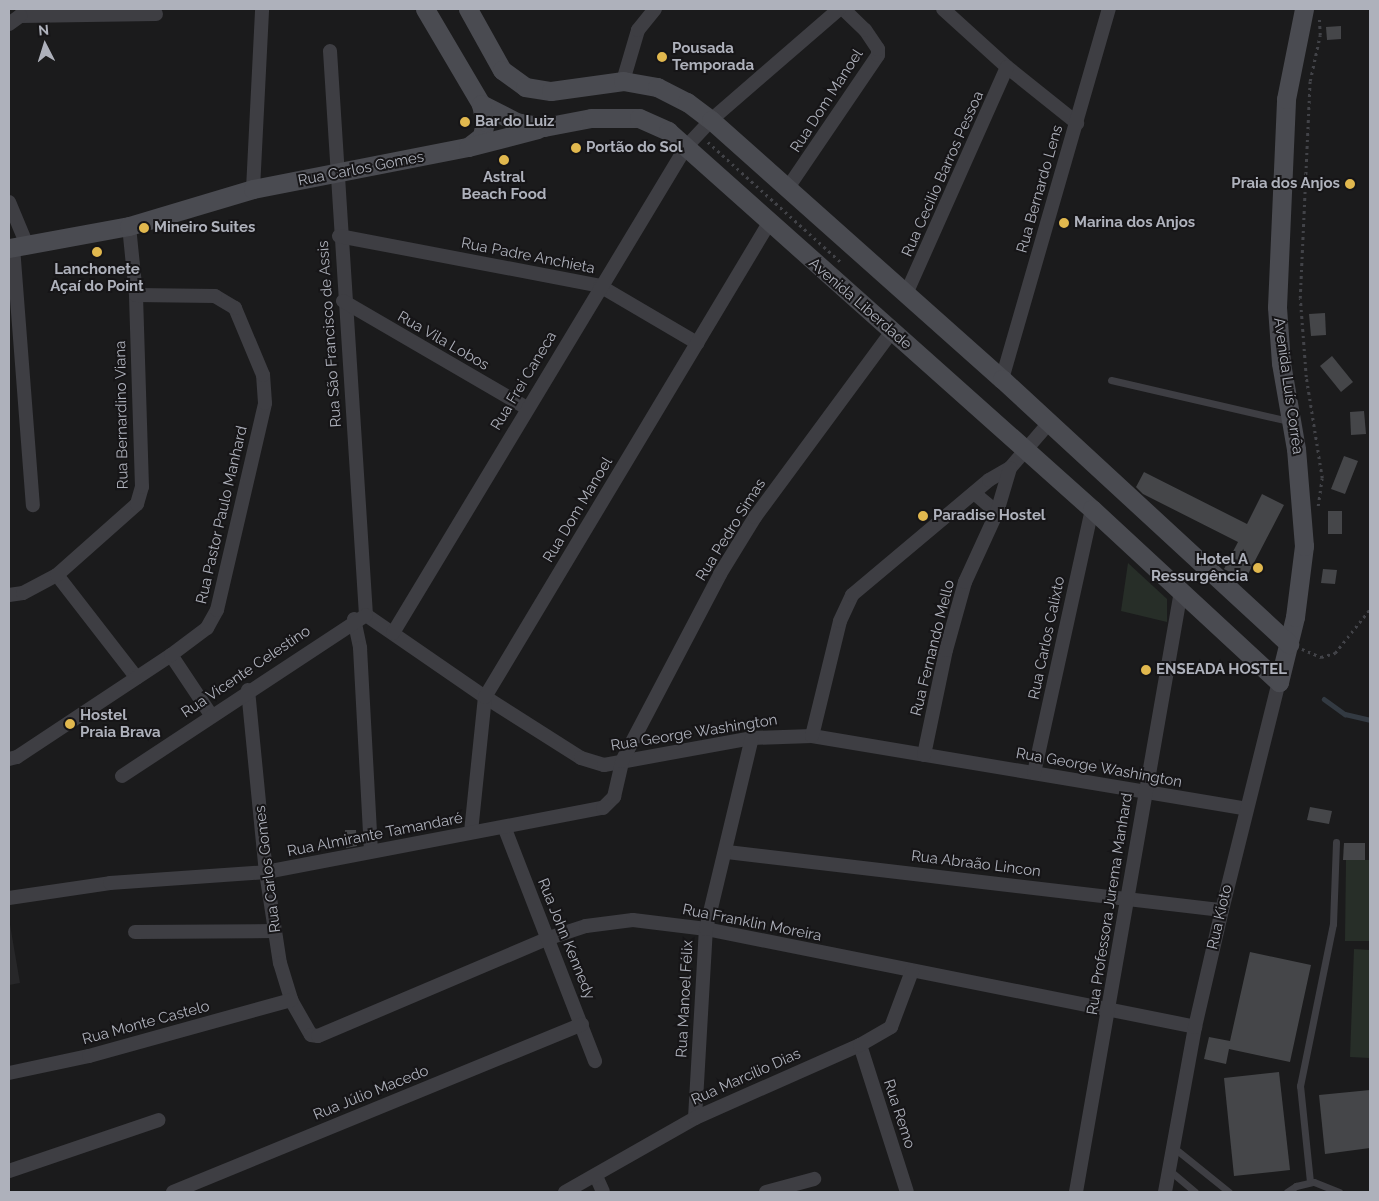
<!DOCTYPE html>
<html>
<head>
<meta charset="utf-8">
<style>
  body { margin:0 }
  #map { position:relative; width:1379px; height:1201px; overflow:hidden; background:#1b1b1c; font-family:Raleway,sans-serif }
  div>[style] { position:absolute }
  .built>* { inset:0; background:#272729 }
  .green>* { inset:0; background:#272e28 }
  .stream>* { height:4.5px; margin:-2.25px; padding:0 2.25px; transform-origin:2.25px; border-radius:2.25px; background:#333a42 }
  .building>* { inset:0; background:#454649 }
  .path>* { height:2.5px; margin-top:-1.25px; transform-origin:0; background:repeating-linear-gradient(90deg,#424348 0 2.5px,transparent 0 6.5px) }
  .lane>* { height:7px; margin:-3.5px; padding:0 3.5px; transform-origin:3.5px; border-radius:3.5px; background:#3e3e43 }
  .street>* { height:14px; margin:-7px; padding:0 7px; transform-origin:7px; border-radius:7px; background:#3e3e43 }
  .secondary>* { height:19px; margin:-9.5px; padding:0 9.5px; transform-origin:9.5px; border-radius:9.5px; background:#4a4b51 }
  .dots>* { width:14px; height:14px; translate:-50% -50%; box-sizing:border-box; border:2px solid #161517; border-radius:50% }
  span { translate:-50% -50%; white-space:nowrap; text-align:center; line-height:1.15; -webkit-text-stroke:4px #161517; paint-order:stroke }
  .poi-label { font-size:15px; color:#aeb1bb; font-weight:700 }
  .left { translate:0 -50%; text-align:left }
  .right { translate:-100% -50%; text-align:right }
  .street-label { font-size:15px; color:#aeb1bb }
  .frame { position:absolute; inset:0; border:10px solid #aeb1bb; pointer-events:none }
  .north { position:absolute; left:20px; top:20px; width:50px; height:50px; -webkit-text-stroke:4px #161517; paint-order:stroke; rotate:355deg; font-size:14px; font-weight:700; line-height:20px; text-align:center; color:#aeb1bb }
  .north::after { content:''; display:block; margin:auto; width:18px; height:22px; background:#aeb1bb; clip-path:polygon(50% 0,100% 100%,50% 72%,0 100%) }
</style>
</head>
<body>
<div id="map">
  <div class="built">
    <i style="clip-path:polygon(9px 919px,20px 983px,9px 985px)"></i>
  </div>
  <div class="green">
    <i style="clip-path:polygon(1128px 563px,1167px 599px,1167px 622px,1121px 611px)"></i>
    <i style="clip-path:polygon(1346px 860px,1370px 860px,1370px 941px,1345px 941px)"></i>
    <i style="clip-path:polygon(1354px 949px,1370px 950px,1370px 1058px,1350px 1057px)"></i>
  </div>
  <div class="stream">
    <i style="left:1324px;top:699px;width:26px;rotate:36deg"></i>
    <i style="left:1345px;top:714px;width:26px;rotate:13deg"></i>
  </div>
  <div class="building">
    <i style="clip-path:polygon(1341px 26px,1341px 39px,1327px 40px,1326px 27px)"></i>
    <i style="clip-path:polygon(1325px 313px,1326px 335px,1311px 336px,1309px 314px)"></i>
    <i style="clip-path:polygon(1332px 356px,1353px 382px,1341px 392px,1320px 366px)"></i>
    <i style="clip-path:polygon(1364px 411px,1366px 434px,1351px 435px,1350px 412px)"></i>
    <i style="clip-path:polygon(1344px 456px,1358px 461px,1345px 494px,1331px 489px)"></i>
    <i style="clip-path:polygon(1144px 472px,1247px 524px,1262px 494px,1284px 505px,1245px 580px,1224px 569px,1238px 542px,1143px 494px,1136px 487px)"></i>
    <i style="clip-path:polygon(1328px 511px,1342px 511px,1342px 534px,1328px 534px)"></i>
    <i style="clip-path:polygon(1323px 569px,1337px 570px,1335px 584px,1321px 583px)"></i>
    <i style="clip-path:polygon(1310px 807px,1332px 811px,1329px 824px,1307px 820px)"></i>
    <i style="clip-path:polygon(345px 830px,356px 830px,357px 846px,346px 848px)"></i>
    <i style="clip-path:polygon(1344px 843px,1365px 843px,1365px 860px,1343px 860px)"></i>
    <i style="clip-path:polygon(1250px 952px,1311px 965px,1290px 1062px,1229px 1049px,1226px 1064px,1204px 1059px,1209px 1037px,1230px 1041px)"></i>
    <i style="clip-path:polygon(1279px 1072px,1290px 1170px,1234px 1176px,1224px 1078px)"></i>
    <i style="clip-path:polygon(1370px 1090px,1370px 1148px,1325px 1154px,1319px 1095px)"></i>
  </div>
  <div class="path">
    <i style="left:708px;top:142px;width:179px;rotate:42.1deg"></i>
    <i style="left:1318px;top:506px;width:28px;rotate:-82deg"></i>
    <i style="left:1322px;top:478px;width:102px;rotate:-99deg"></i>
    <i style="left:1306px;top:377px;width:79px;rotate:-94.3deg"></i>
    <i style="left:1300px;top:298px;width:217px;rotate:-87.4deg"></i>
    <i style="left:1310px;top:81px;width:47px;rotate:-77.7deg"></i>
    <i style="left:1320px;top:35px;width:17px;rotate:-93deg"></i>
    <i style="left:1302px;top:649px;width:21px;rotate:23deg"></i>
    <i style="left:1321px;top:657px;width:15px;rotate:-16deg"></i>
    <i style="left:1335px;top:653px;width:56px;rotate:-51.5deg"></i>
  </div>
  <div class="lane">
    <i style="left:1111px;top:380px;width:183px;rotate:13deg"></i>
    <i style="left:1173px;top:1147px;width:72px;rotate:38.8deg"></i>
    <i style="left:1169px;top:1170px;width:34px;rotate:40deg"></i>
    <i style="left:1310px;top:1182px;width:97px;rotate:-95.9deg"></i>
    <i style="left:1300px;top:1086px;width:165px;rotate:-78.5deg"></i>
    <i style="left:1333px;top:924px;width:82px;rotate:-87.9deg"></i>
    <i style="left:1287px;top:1192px;width:11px;rotate:-34deg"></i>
    <i style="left:1296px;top:1186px;width:18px;rotate:-13deg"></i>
    <i style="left:1314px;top:1182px;width:27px;rotate:22deg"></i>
  </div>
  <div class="street">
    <i style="left:943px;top:9px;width:86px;rotate:42.2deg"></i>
    <i style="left:1007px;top:67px;width:90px;rotate:38.7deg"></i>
    <i style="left:20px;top:16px;width:136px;rotate:-0.8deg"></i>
    <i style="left:9px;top:24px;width:14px;rotate:-36deg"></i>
    <i style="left:330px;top:51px;width:565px;rotate:86.35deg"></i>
    <i style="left:623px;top:81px;width:53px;rotate:-73.6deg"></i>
    <i style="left:638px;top:30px;width:27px;rotate:-51deg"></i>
    <i style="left:253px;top:189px;width:180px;rotate:-87.1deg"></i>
    <i style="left:787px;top:189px;width:162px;rotate:-55.8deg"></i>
    <i style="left:878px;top:55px;width:6px;rotate:-90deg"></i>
    <i style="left:878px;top:49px;width:23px;rotate:-124deg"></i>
    <i style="left:865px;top:30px;width:30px;rotate:-136deg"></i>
    <i style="left:9px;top:202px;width:47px;rotate:67.3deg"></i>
    <i style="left:339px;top:236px;width:266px;rotate:10.8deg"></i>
    <i style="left:600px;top:286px;width:113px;rotate:30.4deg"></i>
    <i style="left:13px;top:247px;width:259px;rotate:85.6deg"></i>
    <i style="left:906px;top:294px;width:248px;rotate:-66deg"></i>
    <i style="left:343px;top:301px;width:213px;rotate:30.2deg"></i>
    <i style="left:1002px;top:379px;width:385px;rotate:-73.9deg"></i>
    <i style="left:974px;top:493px;width:30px;rotate:40deg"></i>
    <i style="left:57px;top:575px;width:130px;rotate:52.2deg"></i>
    <i style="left:9px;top:595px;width:14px;rotate:-8deg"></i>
    <i style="left:23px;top:593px;width:38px;rotate:-28deg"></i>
    <i style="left:57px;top:575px;width:107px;rotate:-41.6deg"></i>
    <i style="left:137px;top:504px;width:18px;rotate:-74deg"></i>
    <i style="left:142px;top:487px;width:192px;rotate:-91.8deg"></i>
    <i style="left:136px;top:295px;width:69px;rotate:-95.8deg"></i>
    <i style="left:366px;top:615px;width:145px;rotate:34.6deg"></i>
    <i style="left:485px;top:697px;width:114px;rotate:32.4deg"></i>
    <i style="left:581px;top:758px;width:24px;rotate:17deg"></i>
    <i style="left:604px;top:765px;width:150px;rotate:-10.3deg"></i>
    <i style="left:752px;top:738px;width:60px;rotate:-1.9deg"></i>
    <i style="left:812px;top:736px;width:440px;rotate:9.5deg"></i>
    <i style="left:354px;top:619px;width:30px;rotate:78deg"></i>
    <i style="left:360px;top:648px;width:203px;rotate:86.9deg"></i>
    <i style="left:393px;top:633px;width:567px;rotate:-58.92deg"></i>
    <i style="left:686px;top:147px;width:37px;rotate:-47deg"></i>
    <i style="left:711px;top:120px;width:169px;rotate:-40.9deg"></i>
    <i style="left:171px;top:655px;width:72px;rotate:56.3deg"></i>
    <i style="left:248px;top:690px;width:183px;rotate:84.4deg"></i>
    <i style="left:266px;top:872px;width:92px;rotate:81.3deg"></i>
    <i style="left:280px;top:963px;width:39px;rotate:73deg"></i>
    <i style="left:291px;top:1000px;width:40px;rotate:60.3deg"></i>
    <i style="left:311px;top:1035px;width:7px;rotate:8deg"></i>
    <i style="left:318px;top:1036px;width:251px;rotate:-23deg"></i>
    <i style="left:549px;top:938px;width:39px;rotate:-18deg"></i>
    <i style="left:586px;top:926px;width:47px;rotate:-7.3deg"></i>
    <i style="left:633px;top:920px;width:74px;rotate:7deg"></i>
    <i style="left:706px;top:929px;width:499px;rotate:11.3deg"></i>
    <i style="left:812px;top:736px;width:118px;rotate:-76.3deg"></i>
    <i style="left:840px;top:621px;width:29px;rotate:-65deg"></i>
    <i style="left:852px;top:595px;width:179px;rotate:-40deg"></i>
    <i style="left:989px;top:480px;width:24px;rotate:-30deg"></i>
    <i style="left:1010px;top:468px;width:60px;rotate:-49.1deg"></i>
    <i style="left:924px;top:755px;width:107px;rotate:-78.2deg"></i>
    <i style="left:946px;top:650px;width:71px;rotate:-74.4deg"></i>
    <i style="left:965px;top:582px;width:77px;rotate:-65.4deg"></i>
    <i style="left:997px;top:512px;width:46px;rotate:-73.5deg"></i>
    <i style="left:9px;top:759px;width:8px;rotate:-14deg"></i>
    <i style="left:17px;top:757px;width:185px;rotate:-33.5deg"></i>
    <i style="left:171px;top:655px;width:45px;rotate:-36.9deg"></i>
    <i style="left:207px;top:628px;width:21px;rotate:-61deg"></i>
    <i style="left:217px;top:610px;width:212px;rotate:-76.9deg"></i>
    <i style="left:265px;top:403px;width:28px;rotate:-94deg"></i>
    <i style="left:263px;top:375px;width:73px;rotate:-112.7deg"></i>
    <i style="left:235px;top:308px;width:23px;rotate:-149deg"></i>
    <i style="left:215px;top:296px;width:79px;rotate:-179.3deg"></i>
    <i style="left:1034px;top:773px;width:270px;rotate:-77.6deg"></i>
    <i style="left:122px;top:776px;width:292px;rotate:-33.4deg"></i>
    <i style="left:505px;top:829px;width:249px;rotate:68.8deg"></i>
    <i style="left:471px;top:832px;width:136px;rotate:-84.1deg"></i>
    <i style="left:485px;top:697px;width:553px;rotate:-59.07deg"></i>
    <i style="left:727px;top:852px;width:498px;rotate:6.7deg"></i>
    <i style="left:9px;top:898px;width:102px;rotate:-8.4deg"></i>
    <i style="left:110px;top:883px;width:156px;rotate:-4deg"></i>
    <i style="left:266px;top:872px;width:343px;rotate:-10.8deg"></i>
    <i style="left:603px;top:808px;width:16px;rotate:-45deg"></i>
    <i style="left:614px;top:797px;width:37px;rotate:-77deg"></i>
    <i style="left:622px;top:761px;width:211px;rotate:-62.3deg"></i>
    <i style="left:720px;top:574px;width:67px;rotate:-58.4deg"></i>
    <i style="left:755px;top:517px;width:231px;rotate:-53.6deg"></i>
    <i style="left:135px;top:932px;width:140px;rotate:-0.4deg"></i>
    <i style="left:860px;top:1045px;width:154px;rotate:72.3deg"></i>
    <i style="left:9px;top:1073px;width:82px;rotate:-12deg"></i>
    <i style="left:89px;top:1056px;width:210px;rotate:-15.5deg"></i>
    <i style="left:695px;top:1118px;width:189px;rotate:-86.7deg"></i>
    <i style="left:706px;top:929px;width:196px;rotate:-76.5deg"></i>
    <i style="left:9px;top:1171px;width:158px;rotate:-18.8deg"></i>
    <i style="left:596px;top:1176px;width:17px;rotate:66deg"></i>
    <i style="left:173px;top:1192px;width:442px;rotate:-22.3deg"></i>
    <i style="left:565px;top:1192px;width:150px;rotate:-29.6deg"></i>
    <i style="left:695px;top:1118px;width:180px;rotate:-23.9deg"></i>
    <i style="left:860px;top:1045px;width:36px;rotate:-30deg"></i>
    <i style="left:891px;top:1027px;width:60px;rotate:-69.4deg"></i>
    <i style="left:766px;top:1192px;width:50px;rotate:-15.2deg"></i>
    <i style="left:1076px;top:1192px;width:610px;rotate:-80.09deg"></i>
    <i style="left:1165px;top:1192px;width:168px;rotate:-79.7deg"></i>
    <i style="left:1195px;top:1027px;width:120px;rotate:-77deg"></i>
    <i style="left:1222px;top:910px;width:235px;rotate:-76deg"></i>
  </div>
  <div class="secondary">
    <i style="left:425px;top:9px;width:110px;rotate:59.5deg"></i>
    <i style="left:481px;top:104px;width:39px;rotate:27deg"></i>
    <i style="left:516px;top:122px;width:28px;rotate:10deg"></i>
    <i style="left:544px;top:127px;width:48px;rotate:-10.8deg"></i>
    <i style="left:591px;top:118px;width:48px"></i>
    <i style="left:639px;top:118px;width:32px;rotate:24deg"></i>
    <i style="left:668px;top:131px;width:568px;rotate:41.72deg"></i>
    <i style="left:1092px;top:509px;width:255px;rotate:42.8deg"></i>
    <i style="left:1279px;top:682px;width:67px;rotate:-76.2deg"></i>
    <i style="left:1295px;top:617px;width:72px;rotate:-82.8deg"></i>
    <i style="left:1304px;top:546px;width:97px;rotate:-94.7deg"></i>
    <i style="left:1296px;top:449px;width:87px;rotate:-99.9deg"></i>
    <i style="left:1281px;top:363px;width:56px;rotate:-94.1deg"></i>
    <i style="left:1277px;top:307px;width:208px;rotate:-87.5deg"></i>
    <i style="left:1286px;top:99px;width:92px;rotate:-78.7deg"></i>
    <i style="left:468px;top:9px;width:70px;rotate:60.9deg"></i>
    <i style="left:502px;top:70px;width:29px;rotate:36deg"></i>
    <i style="left:525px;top:87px;width:26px;rotate:9deg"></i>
    <i style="left:551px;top:91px;width:73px;rotate:-7.9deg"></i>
    <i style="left:623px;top:81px;width:35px;rotate:10deg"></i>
    <i style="left:657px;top:87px;width:34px;rotate:27deg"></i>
    <i style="left:687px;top:102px;width:30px;rotate:37deg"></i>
    <i style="left:711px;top:120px;width:390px;rotate:41.7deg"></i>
    <i style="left:1002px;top:379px;width:391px;rotate:42.7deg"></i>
    <i style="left:468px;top:147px;width:18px;rotate:-38deg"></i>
    <i style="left:482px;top:136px;width:14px;rotate:-78deg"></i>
    <i style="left:485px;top:122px;width:18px;rotate:-103deg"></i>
    <i style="left:9px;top:248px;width:122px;rotate:-10.4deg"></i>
    <i style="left:129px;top:226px;width:129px;rotate:-16.6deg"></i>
    <i style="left:253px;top:189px;width:219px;rotate:-11.1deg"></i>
    <i style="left:468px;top:147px;width:72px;rotate:-14.4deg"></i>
  </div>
  <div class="dots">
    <i style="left:662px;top:57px;background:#e1b84e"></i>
    <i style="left:465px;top:122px;background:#e1b84e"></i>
    <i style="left:576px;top:148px;background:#e1b84e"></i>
    <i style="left:504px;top:160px;background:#e1b84e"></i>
    <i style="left:1350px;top:184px;background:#e1b84e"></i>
    <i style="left:1064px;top:223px;background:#e1b84e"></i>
    <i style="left:144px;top:228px;background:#e1b84e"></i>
    <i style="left:97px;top:252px;background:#e1b84e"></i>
    <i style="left:923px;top:516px;background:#e1b84e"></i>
    <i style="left:1258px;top:568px;background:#e1b84e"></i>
    <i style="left:1146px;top:670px;background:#e1b84e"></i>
    <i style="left:70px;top:724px;background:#e1b84e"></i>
  </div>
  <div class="poi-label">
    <span class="left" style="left:672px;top:57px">Pousada<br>Temporada</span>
    <span class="left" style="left:475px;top:122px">Bar do Luiz</span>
    <span class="left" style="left:586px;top:148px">Portão do Sol</span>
    <span style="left:504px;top:186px">Astral<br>Beach Food</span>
    <span class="right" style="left:1340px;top:184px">Praia dos Anjos</span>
    <span class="left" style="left:1074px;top:223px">Marina dos Anjos</span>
    <span class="left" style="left:154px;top:228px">Mineiro Suites</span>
    <span style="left:97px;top:278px">Lanchonete<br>Açaí do Point</span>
    <span class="left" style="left:933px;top:516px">Paradise Hostel</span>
    <span class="right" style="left:1248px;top:568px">Hotel A<br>Ressurgência</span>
    <span class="left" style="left:1156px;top:670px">ENSEADA HOSTEL</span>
    <span class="left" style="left:80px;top:724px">Hostel<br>Praia Brava</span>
  </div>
  <div class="street-label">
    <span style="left:827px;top:101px;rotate:-57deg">Rua Dom Manoel</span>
    <span style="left:361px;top:169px;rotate:-11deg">Rua Carlos Gomes</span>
    <span style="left:943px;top:174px;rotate:-66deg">Rua Cecilio Barros Pessoa</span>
    <span style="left:1040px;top:189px;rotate:-74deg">Rua Bernardo Lens</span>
    <span style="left:528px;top:256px;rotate:11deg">Rua Padre Anchieta</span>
    <span style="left:860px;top:304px;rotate:41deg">Avenida Liberdade</span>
    <span style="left:330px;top:334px;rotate:-94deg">Rua São Francisco de Assis</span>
    <span style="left:443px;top:341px;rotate:30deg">Rua Vila Lobos</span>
    <span style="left:524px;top:381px;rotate:-59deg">Rua Frei Caneca</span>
    <span style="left:1288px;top:386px;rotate:82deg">Avenida Luís Corrêa</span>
    <span style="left:122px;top:415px;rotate:-91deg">Rua Bernardino Viana</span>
    <span style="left:578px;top:510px;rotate:-59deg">Rua Dom Manoel</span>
    <span style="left:222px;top:515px;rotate:-77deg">Rua Pastor Paulo Manhard</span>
    <span style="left:731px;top:530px;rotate:-58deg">Rua Pedro Simas</span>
    <span style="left:1047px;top:638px;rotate:-78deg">Rua Carlos Calixto</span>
    <span style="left:933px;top:648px;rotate:-76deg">Rua Fernando Mello</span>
    <span style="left:246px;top:672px;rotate:-34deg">Rua Vicente Celestino</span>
    <span style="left:694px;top:733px;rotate:-9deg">Rua George Washington</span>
    <span style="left:1099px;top:768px;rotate:10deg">Rua George Washington</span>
    <span style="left:375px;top:835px;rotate:-11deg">Rua Almirante Tamandaré</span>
    <span style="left:976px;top:864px;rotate:7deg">Rua Abraão Lincon</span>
    <span style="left:268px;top:869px;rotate:-97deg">Rua Carlos Gomes</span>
    <span style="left:1110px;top:904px;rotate:-81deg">Rua Professora Jurema Manhard</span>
    <span style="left:1220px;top:917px;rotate:-77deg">Rua Kioto</span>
    <span style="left:752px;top:923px;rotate:11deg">Rua Franklin Moreira</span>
    <span style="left:566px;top:939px;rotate:68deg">Rua John Kennedy</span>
    <span style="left:685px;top:999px;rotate:-87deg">Rua Manoel Félix</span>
    <span style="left:146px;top:1023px;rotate:-15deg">Rua Monte Castelo</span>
    <span style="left:746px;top:1077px;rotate:-24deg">Rua Marcílio Dias</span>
    <span style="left:371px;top:1093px;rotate:-22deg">Rua Júlio Macedo</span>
    <span style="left:899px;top:1114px;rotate:72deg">Rua Remo</span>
  </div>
  <div class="frame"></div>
  <div class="north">N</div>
</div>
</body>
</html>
